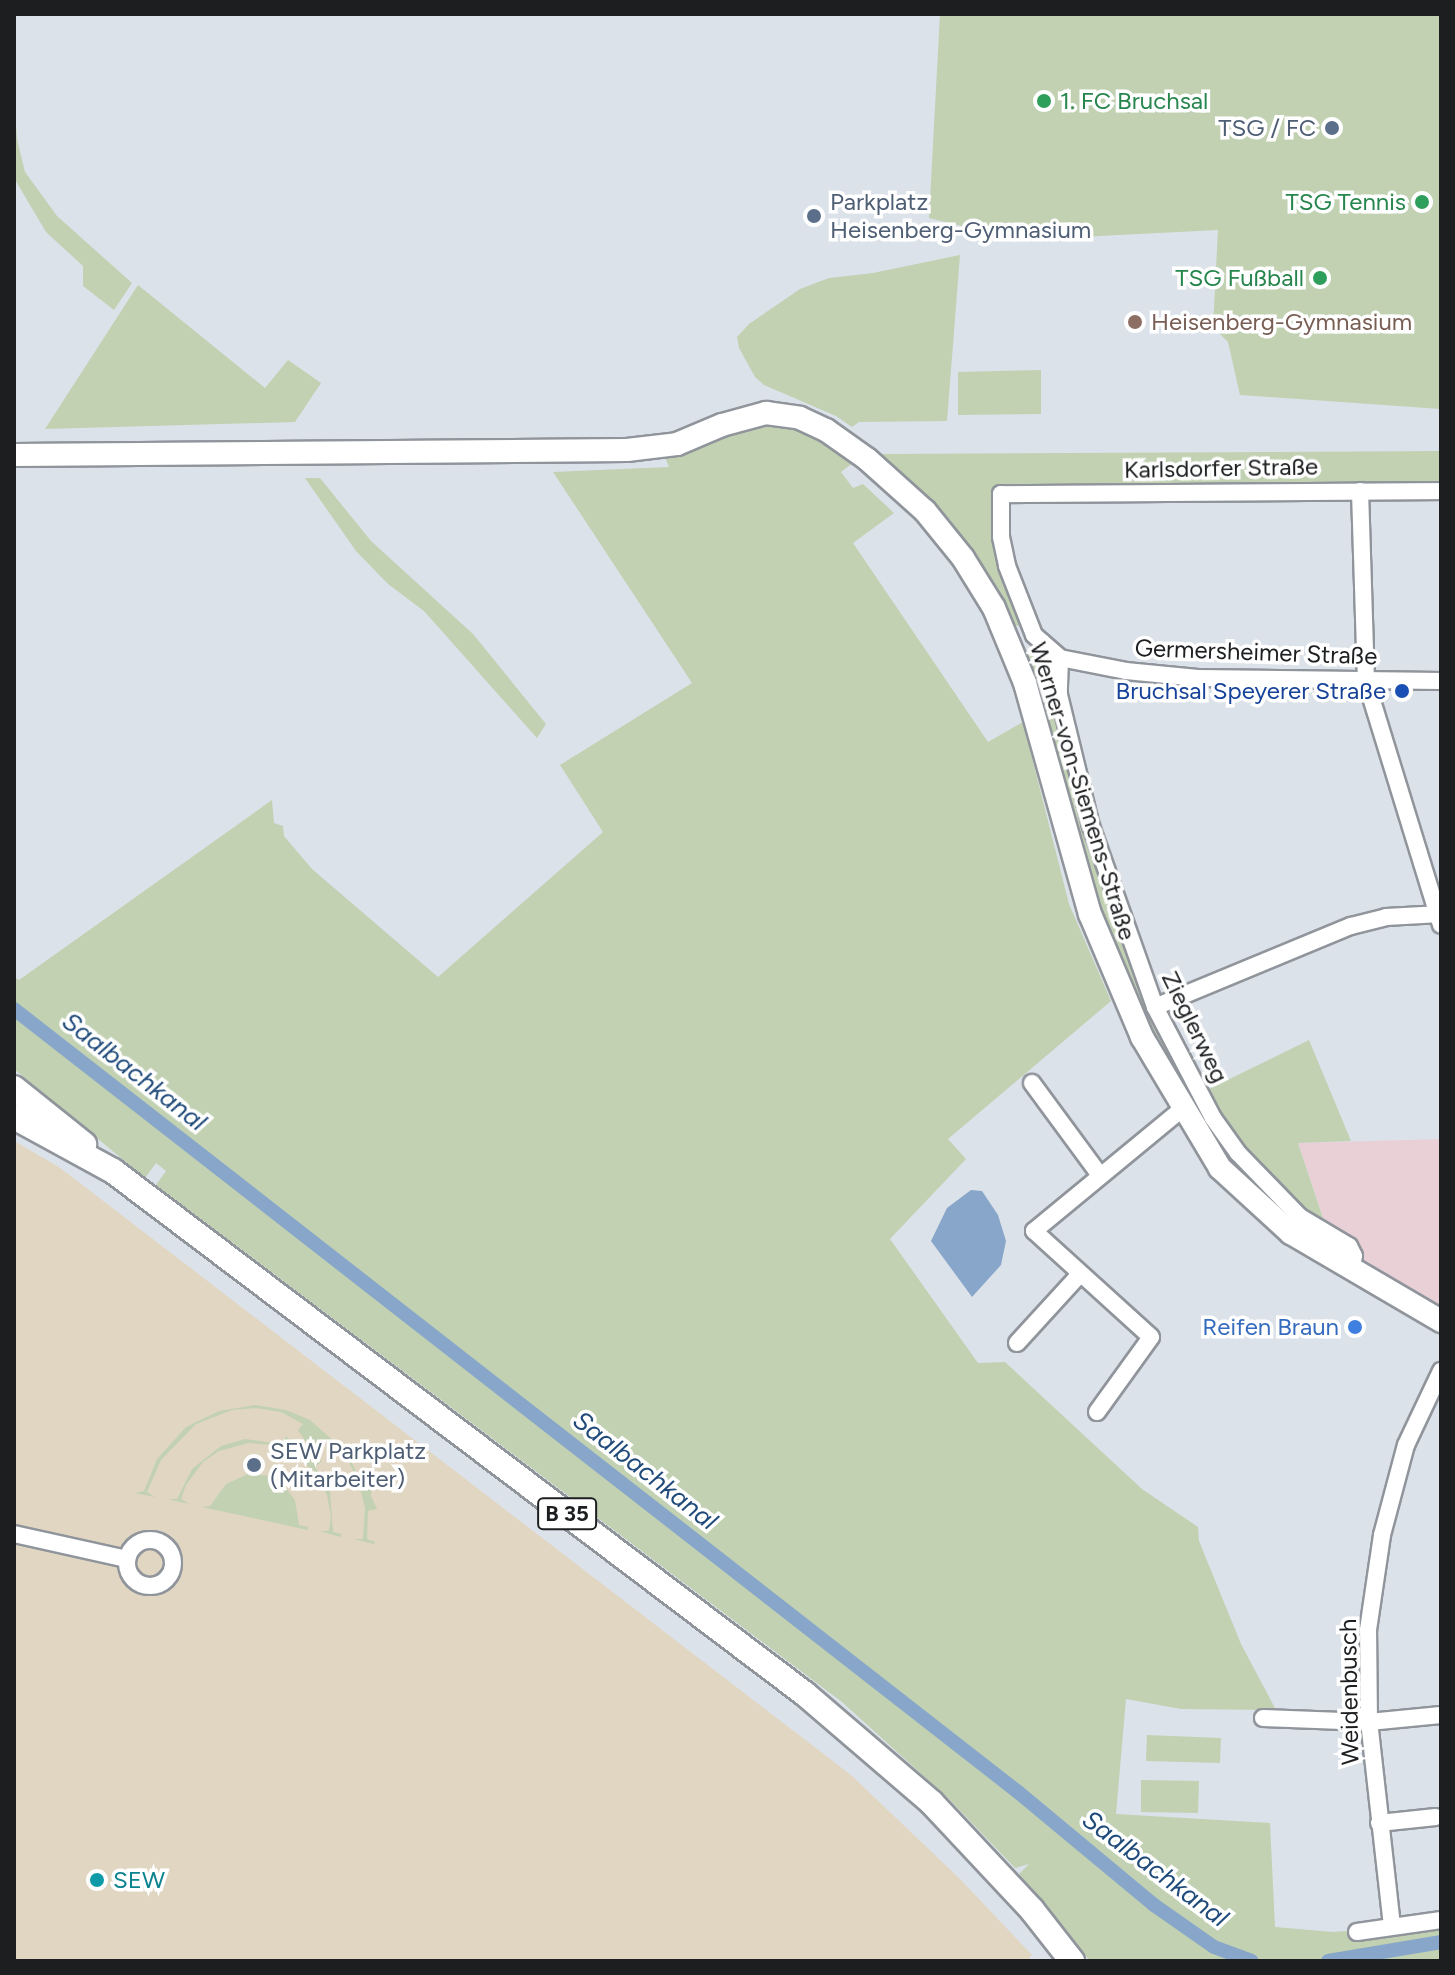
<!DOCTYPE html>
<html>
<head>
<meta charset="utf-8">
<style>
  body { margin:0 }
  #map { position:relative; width:1455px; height:1975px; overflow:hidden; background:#dce2e9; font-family:Figtree,sans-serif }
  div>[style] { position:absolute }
  .commercial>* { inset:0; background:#e9d0d7 }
  .industrial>* { inset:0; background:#e1d6c2 }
  .green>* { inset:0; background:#c1d1b2 }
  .water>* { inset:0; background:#87a6ca }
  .stream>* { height:4px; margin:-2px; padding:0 2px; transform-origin:2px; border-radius:2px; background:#87a6ca }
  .canal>* { height:14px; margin:-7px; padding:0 7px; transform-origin:7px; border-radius:7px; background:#87a6ca }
  .roads { filter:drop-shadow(2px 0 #90959c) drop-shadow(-2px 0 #90959c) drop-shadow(0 2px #90959c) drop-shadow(0 -2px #90959c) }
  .street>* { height:16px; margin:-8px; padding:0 8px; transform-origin:8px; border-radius:8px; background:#fff }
  .street>.ring { margin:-8px; padding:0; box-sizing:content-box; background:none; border:16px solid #fff; border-radius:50% }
  .secondary>* { height:22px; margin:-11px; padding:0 11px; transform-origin:11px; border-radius:11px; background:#fff }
  .primary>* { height:24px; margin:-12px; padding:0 12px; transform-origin:12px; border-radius:12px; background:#fff }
  .dots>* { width:22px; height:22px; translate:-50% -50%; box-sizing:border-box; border:4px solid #fff; border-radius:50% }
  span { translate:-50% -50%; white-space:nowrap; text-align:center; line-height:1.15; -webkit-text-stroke:7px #fff; paint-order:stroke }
  .shield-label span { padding:2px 6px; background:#fff; border:2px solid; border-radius:6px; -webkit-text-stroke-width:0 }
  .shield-label { font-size:22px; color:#1c1e20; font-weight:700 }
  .leisure-label { font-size:24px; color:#27864d }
  .left { translate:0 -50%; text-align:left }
  .right { translate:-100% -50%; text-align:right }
  .service-label { font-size:24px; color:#4e5e75 }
  .education-label { font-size:24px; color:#785e54 }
  .street-label { font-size:24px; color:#1c1e20 }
  .transit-label { font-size:24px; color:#164399 }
  .shop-label { font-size:24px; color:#366cbe }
  .culture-label { font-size:24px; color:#0d838f }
  .water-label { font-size:26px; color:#1f4a7a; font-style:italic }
  .frame { position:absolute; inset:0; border:16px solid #1c1e20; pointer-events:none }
</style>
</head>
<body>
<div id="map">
  <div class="commercial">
    <i style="clip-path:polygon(1441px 1139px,1441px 1308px,1373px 1272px,1325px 1223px,1298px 1143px)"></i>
  </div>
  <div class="industrial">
    <i style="clip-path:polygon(14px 1141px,59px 1167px,851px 1775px,959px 1878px,1032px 1955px,1027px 1961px,14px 1961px)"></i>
  </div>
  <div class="green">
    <i style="clip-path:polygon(940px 14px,1439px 14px,1441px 409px,1240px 395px,1228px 342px,1213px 327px,1218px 230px,1019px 240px,929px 218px)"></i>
    <i style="clip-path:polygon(14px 98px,17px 139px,25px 172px,57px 216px,132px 283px,114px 310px,83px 286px,83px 266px,46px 232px,14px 178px)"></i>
    <i style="clip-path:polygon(960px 255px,947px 421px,859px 422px,852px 427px,836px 416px,764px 385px,755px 377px,739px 348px,737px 337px,749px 324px,800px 289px,829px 278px,873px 273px)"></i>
    <i style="clip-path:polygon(138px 285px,265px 388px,288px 360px,321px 383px,295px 422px,45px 429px)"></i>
    <i style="clip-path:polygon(1041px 370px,1041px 414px,958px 415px,958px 372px)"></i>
    <i style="clip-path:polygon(758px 425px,784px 425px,810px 431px,854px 462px,841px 472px,853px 488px,863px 484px,894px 513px,853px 543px,988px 742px,1023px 722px,1069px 904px,1111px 1001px,948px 1139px,966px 1159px,890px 1239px,978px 1363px,1005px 1362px,1142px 1489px,1198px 1527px,1199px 1541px,1241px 1644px,1276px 1710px,1181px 1709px,1126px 1699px,1116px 1814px,1270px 1823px,1275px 1927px,1333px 1932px,1441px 1924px,1441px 1961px,1090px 1961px,1019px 1874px,1029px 1864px,1015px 1868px,950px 1800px,842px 1702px,156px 1185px,166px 1171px,156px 1163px,145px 1178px,14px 1069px,14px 977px,19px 980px,272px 800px,274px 823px,283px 826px,284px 836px,312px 869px,438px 977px,603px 832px,560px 765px,692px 683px,553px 472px,669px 467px,664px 454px)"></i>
    <i style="clip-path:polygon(1441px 451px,1441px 484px,995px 488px,993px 530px,1022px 623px,1019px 626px,1013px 625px,968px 546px,915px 487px,880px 454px)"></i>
    <i style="clip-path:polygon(305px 478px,320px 478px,371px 541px,473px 634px,546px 724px,537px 738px,424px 611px,388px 584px,356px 551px)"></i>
    <i style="clip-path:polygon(1031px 650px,1041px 654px,1059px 695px,1116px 904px,1201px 1093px,1309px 1040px,1351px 1141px,1298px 1143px,1328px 1233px,1349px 1246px,1235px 1185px,1142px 1037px,1036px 720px,1026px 655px)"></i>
    <i style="clip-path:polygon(255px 1405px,286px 1410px,310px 1420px,346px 1452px,363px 1485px,372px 1483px,371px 1496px,377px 1509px,368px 1511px,367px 1539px,375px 1542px,374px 1544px,354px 1539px,363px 1539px,365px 1508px,358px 1480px,345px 1455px,326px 1439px,322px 1447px,308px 1445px,298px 1430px,303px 1424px,281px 1412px,256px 1408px,232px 1410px,196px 1424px,161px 1460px,147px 1492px,155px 1497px,135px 1493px,144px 1491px,157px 1459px,186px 1427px,219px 1411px)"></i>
    <i style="clip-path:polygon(286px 1436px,300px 1452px,322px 1461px,315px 1467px,330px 1492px,333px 1532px,342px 1534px,340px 1537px,320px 1531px,329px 1531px,331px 1517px,327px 1495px,314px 1471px,292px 1453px,272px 1445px,249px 1443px,219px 1451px,203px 1462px,186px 1485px,181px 1499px,189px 1504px,168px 1499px,177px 1499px,192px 1469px,221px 1446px,245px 1439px,282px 1444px)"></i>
    <i style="clip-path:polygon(248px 1474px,272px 1476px,282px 1483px,295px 1500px,299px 1525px,308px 1527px,308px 1530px,202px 1507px,210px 1506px,226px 1484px)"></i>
    <i style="clip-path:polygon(1147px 1735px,1221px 1738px,1220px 1763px,1146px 1761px)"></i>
    <i style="clip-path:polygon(1141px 1780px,1199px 1781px,1198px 1813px,1141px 1812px)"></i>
  </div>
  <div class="water">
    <i style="clip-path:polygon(971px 1190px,982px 1191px,998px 1215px,1006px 1241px,1001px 1265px,972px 1297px,931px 1241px,947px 1208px)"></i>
  </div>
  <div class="stream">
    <i style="left:1348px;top:1961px;width:4px;rotate:-90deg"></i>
  </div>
  <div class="canal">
    <i style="left:14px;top:1009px;width:1273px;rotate:37.95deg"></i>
    <i style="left:1018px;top:1792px;width:177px;rotate:39.7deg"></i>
    <i style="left:1154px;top:1905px;width:73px;rotate:35deg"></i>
    <i style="left:1214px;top:1947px;width:40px;rotate:20.2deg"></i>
    <i style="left:1328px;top:1961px;width:115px;rotate:-9.5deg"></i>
  </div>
  <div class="roads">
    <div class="street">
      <i style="left:1360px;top:491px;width:190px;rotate:88.2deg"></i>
      <i style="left:1366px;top:681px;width:255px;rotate:72.9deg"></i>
      <i style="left:1441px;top:491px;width:440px;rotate:179.6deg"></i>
      <i style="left:1001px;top:494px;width:43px;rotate:90deg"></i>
      <i style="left:1001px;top:537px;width:30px;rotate:78deg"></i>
      <i style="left:1007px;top:566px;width:74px;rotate:68.6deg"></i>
      <i style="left:1034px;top:635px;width:35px;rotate:41deg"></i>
      <i style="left:1060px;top:658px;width:67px;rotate:11.1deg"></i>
      <i style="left:1126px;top:671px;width:72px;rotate:5.6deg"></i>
      <i style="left:1198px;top:678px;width:243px;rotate:0.7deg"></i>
      <i style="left:1060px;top:658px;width:37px;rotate:92deg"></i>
      <i style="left:1059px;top:695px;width:135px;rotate:76.3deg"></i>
      <i style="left:1091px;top:826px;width:192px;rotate:70.5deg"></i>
      <i style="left:1155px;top:1007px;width:125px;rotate:62.4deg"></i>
      <i style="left:1213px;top:1118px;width:43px;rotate:54.5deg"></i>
      <i style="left:1238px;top:1153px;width:89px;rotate:45.9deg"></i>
      <i style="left:1300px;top:1217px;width:57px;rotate:30.6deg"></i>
      <i style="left:1349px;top:1246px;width:11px;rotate:63deg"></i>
      <i style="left:1354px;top:1256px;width:13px;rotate:103deg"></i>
      <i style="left:1155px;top:1007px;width:212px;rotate:-22.5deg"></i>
      <i style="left:1351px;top:926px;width:36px;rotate:-14deg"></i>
      <i style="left:1386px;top:917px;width:55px;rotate:-3.1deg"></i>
      <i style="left:1032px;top:1083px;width:113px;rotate:53.6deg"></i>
      <i style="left:1017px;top:1343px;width:93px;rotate:-47.6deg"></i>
      <i style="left:1097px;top:1412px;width:92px;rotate:-54.2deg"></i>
      <i style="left:1151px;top:1337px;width:158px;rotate:-137.8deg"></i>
      <i style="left:1034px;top:1231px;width:192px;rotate:-39.5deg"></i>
      <i style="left:14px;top:1534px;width:116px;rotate:12.5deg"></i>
      <i class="ring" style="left:127px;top:1540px;width:30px;height:30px"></i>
      <i style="left:1263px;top:1718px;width:106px;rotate:2.2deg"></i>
      <i style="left:1369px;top:1722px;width:72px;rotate:-5.6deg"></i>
      <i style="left:1379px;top:1823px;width:57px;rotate:-6deg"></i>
      <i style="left:1392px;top:1926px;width:205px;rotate:-96.4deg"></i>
      <i style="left:1369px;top:1722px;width:92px;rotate:-90.6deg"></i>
      <i style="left:1368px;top:1630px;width:96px;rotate:-81.6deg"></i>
      <i style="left:1382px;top:1535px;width:93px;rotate:-75.1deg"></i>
      <i style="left:1406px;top:1445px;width:82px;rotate:-64.7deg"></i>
      <i style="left:1357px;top:1932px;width:85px;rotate:-8.1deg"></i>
    </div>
    <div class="secondary">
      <i style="left:14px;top:455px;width:613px;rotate:-0.47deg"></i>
      <i style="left:627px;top:450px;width:50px;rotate:-6.8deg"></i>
      <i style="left:677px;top:444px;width:49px;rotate:-22.9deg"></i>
      <i style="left:722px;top:425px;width:46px;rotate:-15.3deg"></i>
      <i style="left:766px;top:413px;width:34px;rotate:8deg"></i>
      <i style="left:800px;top:418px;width:29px;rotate:25deg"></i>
      <i style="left:826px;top:430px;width:50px;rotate:35.3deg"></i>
      <i style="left:867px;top:459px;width:78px;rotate:41.9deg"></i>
      <i style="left:925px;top:511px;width:60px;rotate:51deg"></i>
      <i style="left:963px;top:558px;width:59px;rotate:58.2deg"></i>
      <i style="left:994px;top:608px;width:81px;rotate:67.5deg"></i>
      <i style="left:1025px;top:683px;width:240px;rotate:74.3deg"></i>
      <i style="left:1090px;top:914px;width:134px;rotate:67.1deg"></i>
      <i style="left:1142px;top:1037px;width:152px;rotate:59.2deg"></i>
      <i style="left:1220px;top:1168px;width:96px;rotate:42.5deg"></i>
      <i style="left:1291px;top:1233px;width:174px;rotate:30.4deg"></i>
    </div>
    <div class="primary">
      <i style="left:14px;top:1088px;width:90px;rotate:38.7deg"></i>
      <i style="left:14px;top:1117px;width:113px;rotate:28.6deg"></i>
      <i style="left:113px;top:1171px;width:867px;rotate:37.08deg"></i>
      <i style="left:805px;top:1694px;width:166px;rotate:40.6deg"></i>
      <i style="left:931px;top:1802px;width:148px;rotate:46.9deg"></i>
      <i style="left:1032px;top:1910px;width:65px;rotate:51.9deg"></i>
    </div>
  </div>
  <div class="dots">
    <i style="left:1044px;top:101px;background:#2e9e5b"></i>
    <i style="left:1332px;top:128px;background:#5c6f8a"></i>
    <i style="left:1422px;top:202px;background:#2e9e5b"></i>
    <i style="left:814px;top:216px;background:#5c6f8a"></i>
    <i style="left:1320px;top:278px;background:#2e9e5b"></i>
    <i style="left:1135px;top:322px;background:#8d6e63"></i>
    <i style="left:1402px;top:691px;background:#1a4fb4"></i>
    <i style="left:1355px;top:1327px;background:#3f7fe0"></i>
    <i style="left:254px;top:1465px;background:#5c6f8a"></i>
    <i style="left:97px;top:1880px;background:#0f9aa8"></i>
  </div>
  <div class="shield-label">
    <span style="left:567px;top:1514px">B 35</span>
  </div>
  <div class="leisure-label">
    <span class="left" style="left:1060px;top:101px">1. FC Bruchsal</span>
    <span class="right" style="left:1406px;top:202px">TSG Tennis</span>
    <span class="right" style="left:1304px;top:278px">TSG Fußball</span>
  </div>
  <div class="service-label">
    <span class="right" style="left:1316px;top:128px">TSG / FC</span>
    <span class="left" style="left:830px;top:216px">Parkplatz<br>Heisenberg-Gymnasium</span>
    <span class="left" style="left:270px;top:1465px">SEW Parkplatz<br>(Mitarbeiter)</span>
  </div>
  <div class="education-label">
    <span class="left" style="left:1151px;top:322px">Heisenberg-Gymnasium</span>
  </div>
  <div class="street-label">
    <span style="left:1221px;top:468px;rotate:-1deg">Karlsdorfer Straße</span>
    <span style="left:1256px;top:652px;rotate:2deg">Germersheimer Straße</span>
    <span style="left:1083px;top:791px;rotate:73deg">Werner-von-Siemens-Straße</span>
    <span style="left:1195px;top:1027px;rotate:64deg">Zieglerweg</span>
    <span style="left:1349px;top:1692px;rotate:-91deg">Weidenbusch</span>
  </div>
  <div class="transit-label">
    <span class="right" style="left:1386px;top:691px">Bruchsal Speyerer Straße</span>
  </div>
  <div class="shop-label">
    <span class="right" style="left:1339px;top:1327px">Reifen Braun</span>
  </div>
  <div class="culture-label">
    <span class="left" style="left:113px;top:1880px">SEW</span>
  </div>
  <div class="water-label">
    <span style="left:134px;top:1072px;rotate:38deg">Saalbachkanal</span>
    <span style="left:645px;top:1471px;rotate:38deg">Saalbachkanal</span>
    <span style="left:1155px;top:1869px;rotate:37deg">Saalbachkanal</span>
  </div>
  <div class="frame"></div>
</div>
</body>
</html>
